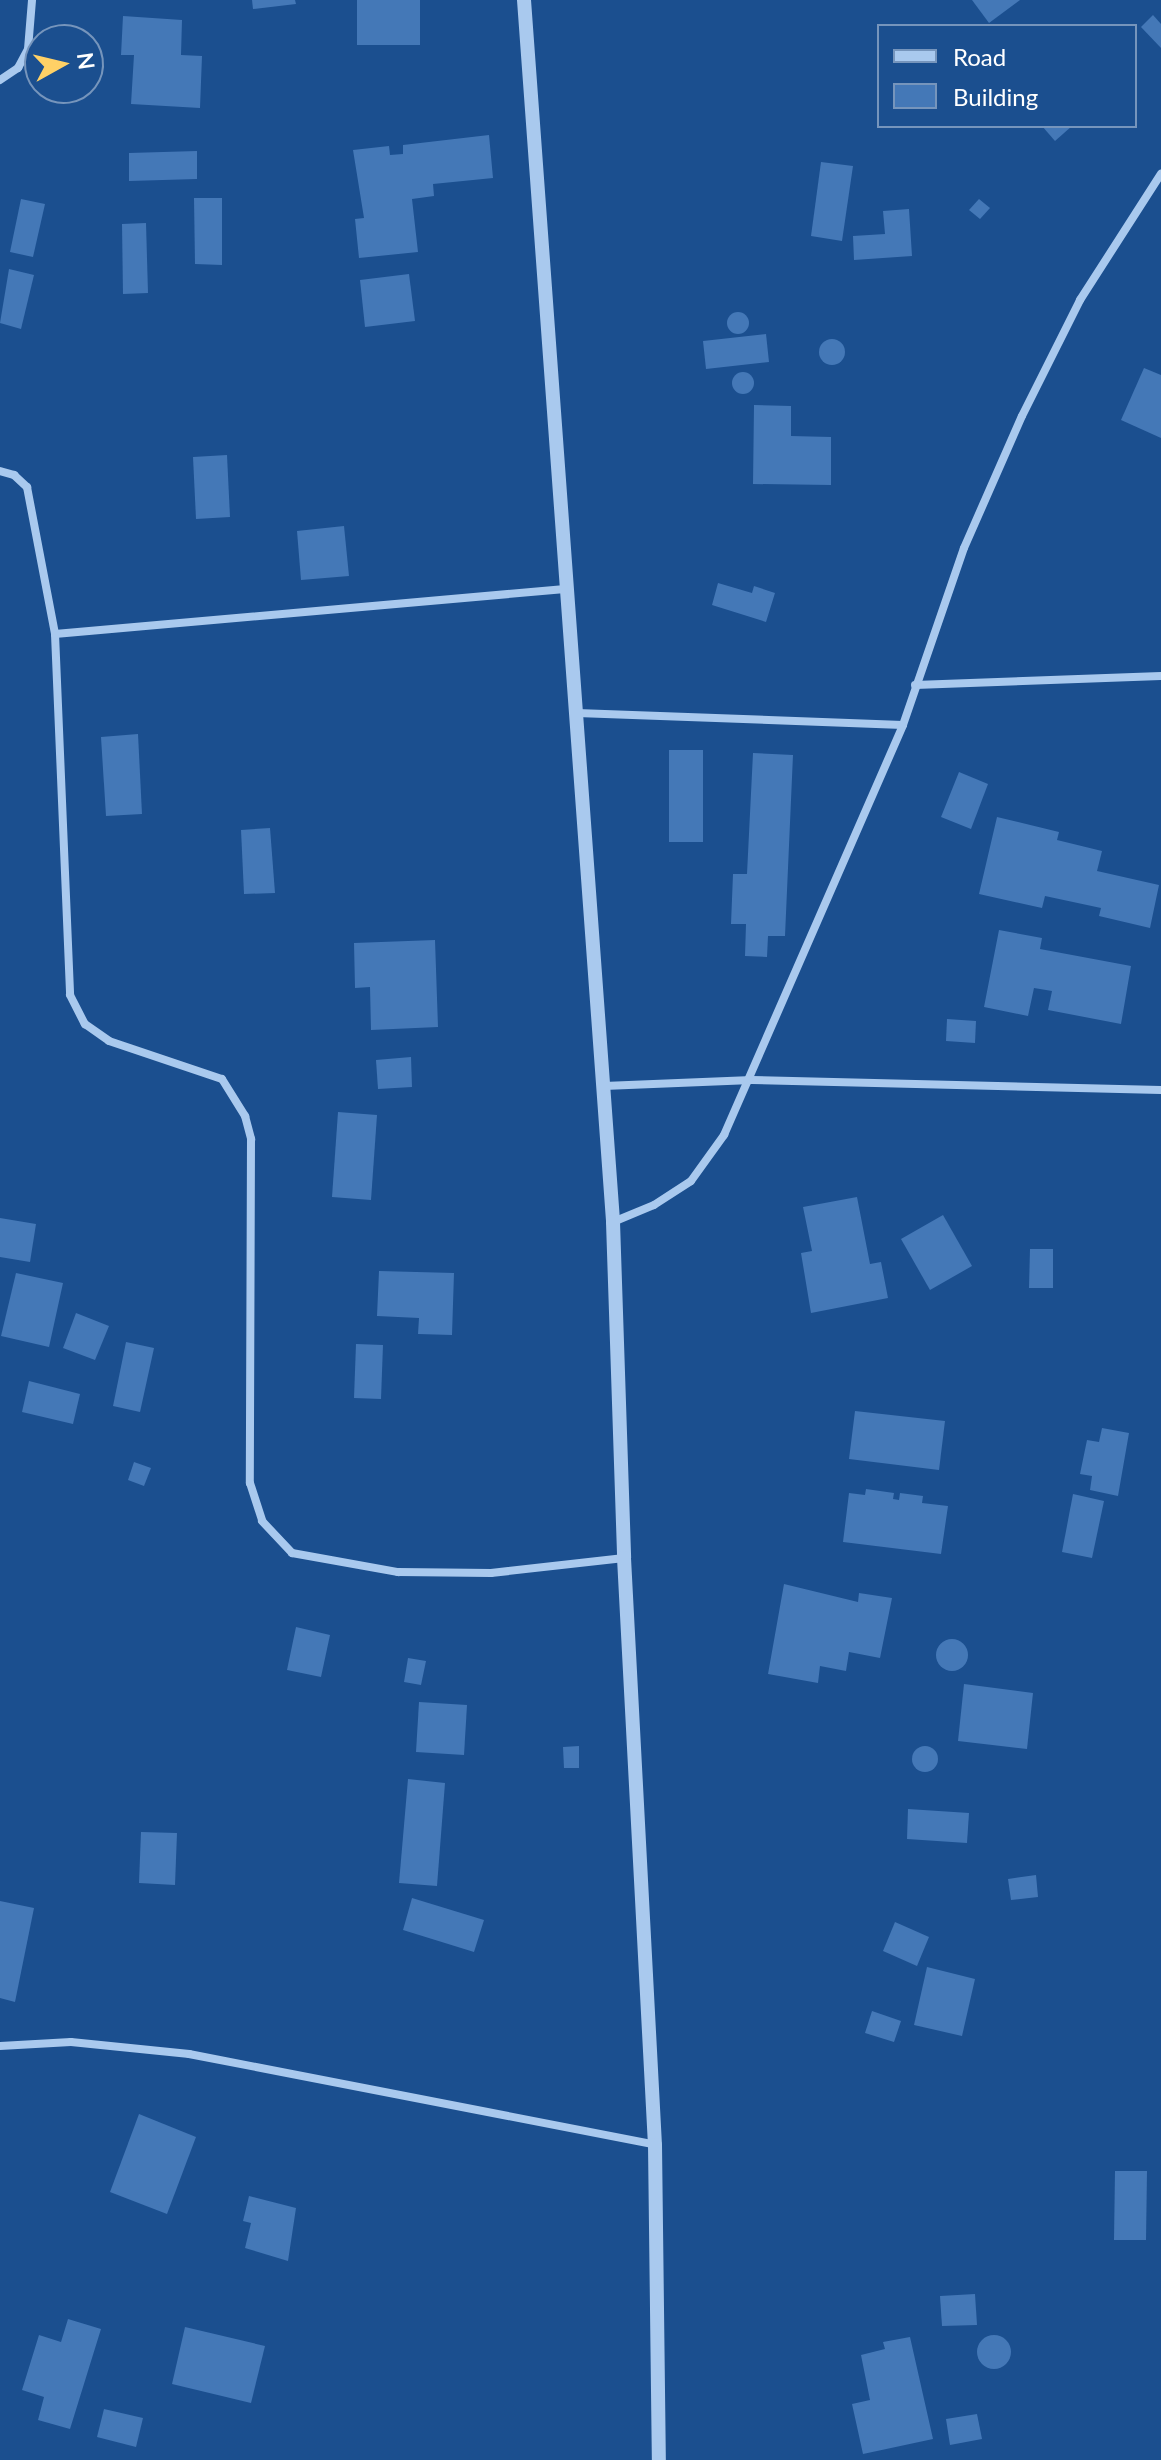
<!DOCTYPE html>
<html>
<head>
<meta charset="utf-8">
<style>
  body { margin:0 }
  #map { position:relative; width:1161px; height:2460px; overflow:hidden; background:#1b4f8f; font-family:Lato,sans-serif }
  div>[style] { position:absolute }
  .building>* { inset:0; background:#4478b7 }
  .round { border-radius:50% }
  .minor>* { height:8px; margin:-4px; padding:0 4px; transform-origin:4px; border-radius:4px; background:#a9c9ee }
  .tertiary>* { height:14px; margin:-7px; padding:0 7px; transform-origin:7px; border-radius:7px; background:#a9c9ee }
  span { translate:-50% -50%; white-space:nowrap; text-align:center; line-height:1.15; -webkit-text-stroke:8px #1b4f8f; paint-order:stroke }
  .legend { position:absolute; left:877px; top:24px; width:260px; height:104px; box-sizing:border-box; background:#1b4f8f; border:2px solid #7695bc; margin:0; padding:10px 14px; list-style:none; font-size:24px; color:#fff }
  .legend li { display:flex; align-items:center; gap:16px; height:40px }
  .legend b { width:40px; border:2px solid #7695bc }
  .north { position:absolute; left:24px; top:24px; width:80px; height:80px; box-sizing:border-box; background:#1b4f8f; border:2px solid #7695bc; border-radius:50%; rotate:82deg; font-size:22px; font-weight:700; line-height:32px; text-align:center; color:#fff }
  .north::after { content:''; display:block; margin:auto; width:28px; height:36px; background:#ffd166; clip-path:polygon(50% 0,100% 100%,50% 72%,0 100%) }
</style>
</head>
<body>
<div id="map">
  <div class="building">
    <i style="clip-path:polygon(252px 0,295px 0,296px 4px,253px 9px)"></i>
    <i style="clip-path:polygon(357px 0,420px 0,420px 45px,357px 45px)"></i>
    <i style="clip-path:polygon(972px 0,1020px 0,989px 23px)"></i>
    <i style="clip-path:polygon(1153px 15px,1161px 24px,1161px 48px,1141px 27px)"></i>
    <i style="clip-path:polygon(123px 16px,182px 20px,181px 55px,202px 56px,200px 108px,131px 104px,134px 55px,121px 55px)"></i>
    <i style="clip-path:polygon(1042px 126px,1072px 126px,1055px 141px)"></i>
    <i style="clip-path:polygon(489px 135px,493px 178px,433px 184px,434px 196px,412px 199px,418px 252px,359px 258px,355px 219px,364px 218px,353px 150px,389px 146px,390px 155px,403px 154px,403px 145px)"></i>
    <i style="clip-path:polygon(197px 151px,197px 179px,129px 181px,129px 153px)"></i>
    <i style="clip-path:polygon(821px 162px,853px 166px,842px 241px,811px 236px)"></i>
    <i style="clip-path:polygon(194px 198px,222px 198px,222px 265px,195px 264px)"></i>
    <i style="clip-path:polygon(21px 199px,45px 204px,33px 257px,10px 252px)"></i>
    <i style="clip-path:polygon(979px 199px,990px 208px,980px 219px,969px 210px)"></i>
    <i style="clip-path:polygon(909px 209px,912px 256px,854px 260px,853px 236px,885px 234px,883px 211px)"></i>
    <i style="clip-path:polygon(146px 223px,148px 293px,123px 294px,122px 224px)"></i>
    <i style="clip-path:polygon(9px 269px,34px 275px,21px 329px,0 323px)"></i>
    <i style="clip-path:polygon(409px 274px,415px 321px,365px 327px,360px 280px)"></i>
    <i class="round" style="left:727px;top:312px;width:22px;height:22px"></i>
    <i style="clip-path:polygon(766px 334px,769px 362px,706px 369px,703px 341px)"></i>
    <i class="round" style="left:819px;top:339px;width:26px;height:26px"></i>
    <i style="clip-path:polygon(1144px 368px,1161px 375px,1161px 438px,1121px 420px)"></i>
    <i class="round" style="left:732px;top:372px;width:22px;height:22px"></i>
    <i style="clip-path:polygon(754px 405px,791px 406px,791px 436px,831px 437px,831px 485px,753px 484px)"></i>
    <i style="clip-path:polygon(227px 455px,230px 517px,196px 519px,193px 457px)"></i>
    <i style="clip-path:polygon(344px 526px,349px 576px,301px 580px,297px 531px)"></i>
    <i style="clip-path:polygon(718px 583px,752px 593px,754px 586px,775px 593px,766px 622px,712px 605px)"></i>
    <i style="clip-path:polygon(138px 734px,142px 814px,106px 816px,101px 737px)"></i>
    <i style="clip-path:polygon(669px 750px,703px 750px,703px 842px,669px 842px)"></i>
    <i style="clip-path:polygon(753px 753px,793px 755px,785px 936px,768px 936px,767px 957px,745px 956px,746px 924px,731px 924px,733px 874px,747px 874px)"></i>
    <i style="clip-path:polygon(959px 772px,988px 784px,971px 829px,941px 817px)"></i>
    <i style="clip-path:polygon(997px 817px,1059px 832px,1057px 840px,1102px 851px,1097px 871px,1159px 885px,1150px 928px,1099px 916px,1101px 908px,1045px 896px,1042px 908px,979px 894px)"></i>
    <i style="clip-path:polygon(270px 828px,275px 893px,244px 894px,241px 830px)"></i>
    <i style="clip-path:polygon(999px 930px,1042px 938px,1040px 949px,1131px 966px,1121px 1024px,1048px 1010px,1052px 991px,1034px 988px,1028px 1016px,984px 1007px)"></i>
    <i style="clip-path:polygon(435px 940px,438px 1027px,371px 1030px,370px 987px,355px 988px,354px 943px)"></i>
    <i style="clip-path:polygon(947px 1019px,976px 1021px,975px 1043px,946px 1041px)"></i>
    <i style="clip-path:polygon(411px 1057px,412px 1087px,378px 1089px,376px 1060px)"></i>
    <i style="clip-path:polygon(338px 1112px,377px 1115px,371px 1200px,332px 1197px)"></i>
    <i style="clip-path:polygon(857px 1197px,870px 1264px,881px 1262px,888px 1298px,811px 1313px,801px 1253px,812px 1251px,803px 1207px)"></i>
    <i style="clip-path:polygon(943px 1215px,972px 1266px,930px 1290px,901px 1239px)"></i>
    <i style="clip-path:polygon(0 1218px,36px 1224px,30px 1262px,0 1257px)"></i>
    <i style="clip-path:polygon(1030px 1249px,1053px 1249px,1053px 1288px,1029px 1288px)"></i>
    <i style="clip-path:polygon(379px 1271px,454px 1273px,452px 1335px,418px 1334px,419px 1318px,377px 1316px)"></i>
    <i style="clip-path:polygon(16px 1273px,63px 1283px,49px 1347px,1px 1336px)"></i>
    <i style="clip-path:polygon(76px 1313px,109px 1326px,95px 1360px,63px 1348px)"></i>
    <i style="clip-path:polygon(126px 1342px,154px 1348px,140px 1412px,113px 1406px)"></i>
    <i style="clip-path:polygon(356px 1344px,383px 1345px,381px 1399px,354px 1398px)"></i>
    <i style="clip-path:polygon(29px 1381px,80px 1394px,73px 1424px,22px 1412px)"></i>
    <i style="clip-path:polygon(855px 1411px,945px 1421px,939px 1470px,849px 1459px)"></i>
    <i style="clip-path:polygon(1102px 1428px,1129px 1433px,1118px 1496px,1090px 1490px,1092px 1476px,1080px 1474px,1087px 1440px,1099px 1442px)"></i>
    <i style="clip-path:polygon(134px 1462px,151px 1468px,144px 1486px,128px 1480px)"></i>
    <i style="clip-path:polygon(866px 1489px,894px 1493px,893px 1499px,899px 1500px,900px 1493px,923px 1496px,922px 1503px,948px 1506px,941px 1554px,843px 1542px,849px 1493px,865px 1495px)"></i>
    <i style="clip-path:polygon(1073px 1494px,1104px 1501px,1092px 1558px,1062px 1552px)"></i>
    <i style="clip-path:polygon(784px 1584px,858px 1602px,859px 1593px,892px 1598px,880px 1658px,849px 1652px,846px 1671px,820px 1666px,818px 1683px,768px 1674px)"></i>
    <i style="clip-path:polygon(296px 1627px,330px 1635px,321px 1677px,287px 1670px)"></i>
    <i class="round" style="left:936px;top:1639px;width:32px;height:32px"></i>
    <i style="clip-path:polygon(408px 1658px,426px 1661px,421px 1685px,404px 1682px)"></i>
    <i style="clip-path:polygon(964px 1684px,1033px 1693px,1027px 1749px,958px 1741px)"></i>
    <i style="clip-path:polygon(419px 1702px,467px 1705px,464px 1755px,416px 1752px)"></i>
    <i style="clip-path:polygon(579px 1746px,579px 1768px,564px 1768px,563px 1747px)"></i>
    <i class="round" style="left:912px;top:1746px;width:26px;height:26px"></i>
    <i style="clip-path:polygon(408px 1779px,445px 1783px,437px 1886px,399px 1883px)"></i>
    <i style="clip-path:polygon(908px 1809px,969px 1813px,967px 1843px,907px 1839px)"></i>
    <i style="clip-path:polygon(141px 1832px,177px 1833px,175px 1885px,139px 1883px)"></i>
    <i style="clip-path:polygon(1036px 1875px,1038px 1897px,1011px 1900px,1008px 1879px)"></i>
    <i style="clip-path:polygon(412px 1898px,484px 1920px,474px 1952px,403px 1930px)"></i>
    <i style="clip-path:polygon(0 1901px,34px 1908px,15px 2002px,0 1998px)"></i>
    <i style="clip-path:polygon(895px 1922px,929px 1937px,917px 1966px,883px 1951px)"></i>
    <i style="clip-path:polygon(927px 1967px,975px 1979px,962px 2036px,914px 2025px)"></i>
    <i style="clip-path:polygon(872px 2011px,901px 2021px,894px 2042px,865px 2033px)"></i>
    <i style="clip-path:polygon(139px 2114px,196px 2137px,167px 2214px,110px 2192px)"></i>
    <i style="clip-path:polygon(1115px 2171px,1147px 2171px,1146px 2240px,1114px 2240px)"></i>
    <i style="clip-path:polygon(249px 2196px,296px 2208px,288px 2261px,245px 2248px,251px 2223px,243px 2221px)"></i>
    <i style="clip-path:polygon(975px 2294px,977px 2325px,942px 2326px,940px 2296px)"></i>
    <i style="clip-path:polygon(68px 2319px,101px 2329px,70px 2429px,38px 2420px,44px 2397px,22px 2390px,39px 2335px,61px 2342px)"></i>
    <i style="clip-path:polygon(185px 2327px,265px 2346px,251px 2403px,172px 2384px)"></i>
    <i class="round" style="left:977px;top:2335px;width:34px;height:34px"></i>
    <i style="clip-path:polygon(910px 2337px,933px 2439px,863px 2454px,852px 2404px,870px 2400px,861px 2355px,885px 2349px,883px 2342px)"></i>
    <i style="clip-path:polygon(104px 2409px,143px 2418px,136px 2447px,97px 2437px)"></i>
    <i style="clip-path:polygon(977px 2414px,982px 2439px,950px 2445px,946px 2419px)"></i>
  </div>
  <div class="minor">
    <i style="left:0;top:80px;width:22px;rotate:-34deg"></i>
    <i style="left:18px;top:68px;width:21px;rotate:-62deg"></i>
    <i style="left:28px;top:49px;width:49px;rotate:-85.3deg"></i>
    <i style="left:0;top:471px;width:15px;rotate:16deg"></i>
    <i style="left:14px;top:475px;width:18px;rotate:43deg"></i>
    <i style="left:27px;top:487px;width:150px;rotate:79.2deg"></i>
    <i style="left:55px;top:634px;width:361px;rotate:87.6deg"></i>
    <i style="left:70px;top:995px;width:33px;rotate:63deg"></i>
    <i style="left:85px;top:1024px;width:29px;rotate:35deg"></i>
    <i style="left:109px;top:1041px;width:119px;rotate:18.6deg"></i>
    <i style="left:222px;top:1079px;width:44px;rotate:58.1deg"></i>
    <i style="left:245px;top:1116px;width:24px;rotate:75deg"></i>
    <i style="left:251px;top:1139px;width:344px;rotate:90.2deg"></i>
    <i style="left:250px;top:1483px;width:40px;rotate:72deg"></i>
    <i style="left:262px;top:1521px;width:44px;rotate:46.8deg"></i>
    <i style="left:292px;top:1553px;width:108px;rotate:10.2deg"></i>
    <i style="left:398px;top:1572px;width:93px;rotate:0.6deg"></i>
    <i style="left:491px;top:1573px;width:134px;rotate:-6.4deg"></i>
    <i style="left:55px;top:634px;width:512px;rotate:-5.04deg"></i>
    <i style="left:915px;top:685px;width:246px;rotate:-2.1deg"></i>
    <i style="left:577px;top:713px;width:326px;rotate:2.1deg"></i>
    <i style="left:604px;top:1086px;width:148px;rotate:-2.3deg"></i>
    <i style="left:752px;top:1080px;width:409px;rotate:1.4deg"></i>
    <i style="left:613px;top:1222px;width:44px;rotate:-22.5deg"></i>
    <i style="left:654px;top:1205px;width:44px;rotate:-33deg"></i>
    <i style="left:691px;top:1181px;width:57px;rotate:-54.3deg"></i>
    <i style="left:724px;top:1135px;width:447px;rotate:-66.4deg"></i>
    <i style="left:903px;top:725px;width:187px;rotate:-71deg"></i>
    <i style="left:964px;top:548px;width:144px;rotate:-66.3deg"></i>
    <i style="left:1022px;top:416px;width:130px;rotate:-63.4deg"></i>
    <i style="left:1080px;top:300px;width:150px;rotate:-57.3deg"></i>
    <i style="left:0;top:2046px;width:71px;rotate:-3.2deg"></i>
    <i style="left:71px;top:2042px;width:119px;rotate:5.8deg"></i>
    <i style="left:189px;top:2054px;width:475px;rotate:11deg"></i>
  </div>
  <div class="tertiary">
    <i style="left:524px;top:0;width:1225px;rotate:85.83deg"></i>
    <i style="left:613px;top:1222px;width:336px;rotate:88.1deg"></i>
    <i style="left:624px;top:1558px;width:588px;rotate:86.98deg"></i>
    <i style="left:655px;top:2145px;width:315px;rotate:89.3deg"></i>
  </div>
  <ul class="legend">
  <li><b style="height:10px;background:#a9c9ee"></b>Road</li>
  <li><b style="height:22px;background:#4478b7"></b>Building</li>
  </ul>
  <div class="north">N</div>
</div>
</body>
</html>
